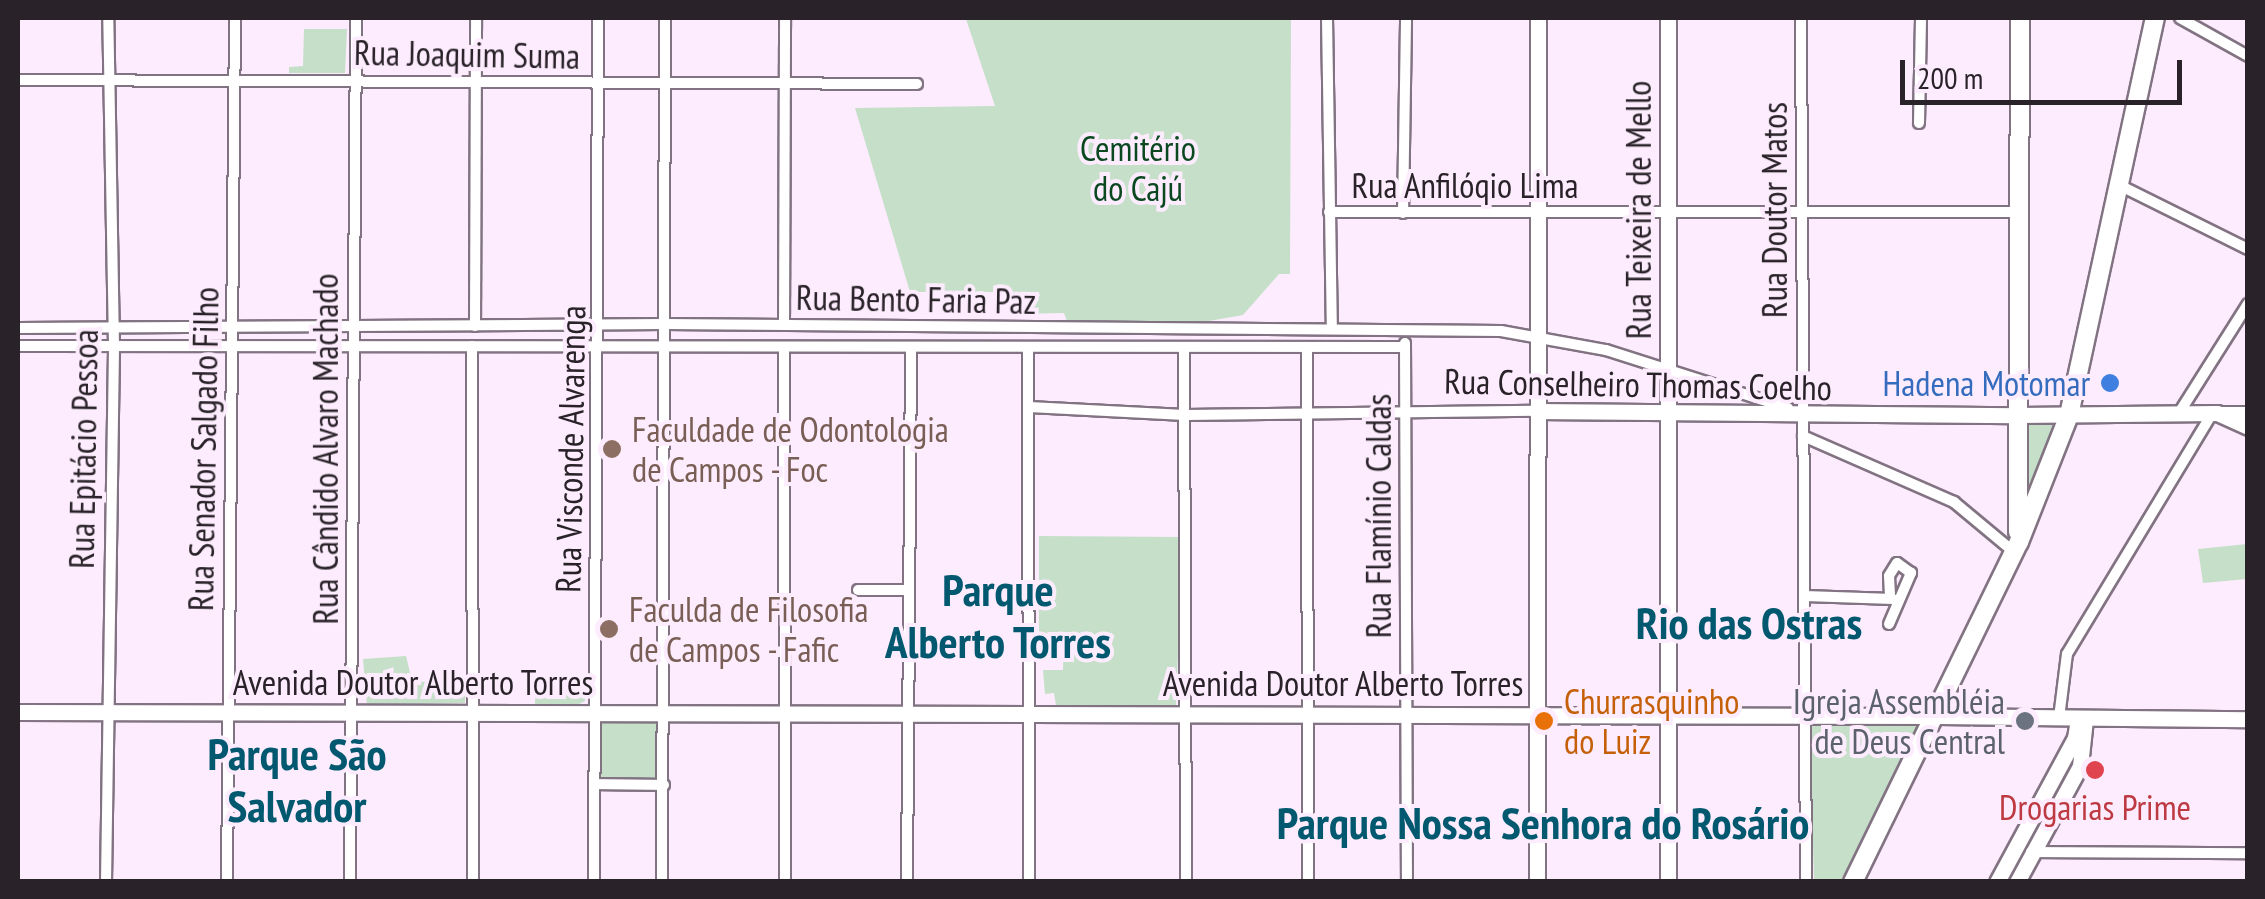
<!DOCTYPE html>
<html>
<head>
<meta charset="utf-8">
<style>
  body { margin:0 }
  #map { position:relative; width:2265px; height:899px; overflow:hidden; background:#fdecfd; font-family:"PT Sans Narrow",sans-serif }
  div>[style] { position:absolute }
  .green>* { inset:0; background:#c5dfc9 }
  .roads { filter:drop-shadow(2px 0 #827382) drop-shadow(-2px 0 #827382) drop-shadow(0 2px #827382) drop-shadow(0 -2px #827382) }
  .street>* { height:10px; margin:-5px; padding:0 5px; transform-origin:5px; border-radius:5px; background:#fff }
  .secondary>* { height:15px; margin:-7.5px; padding:0 7.5px; transform-origin:7.5px; border-radius:7.5px; background:#fff }
  .primary>* { height:15px; margin:-7.5px; padding:0 7.5px; transform-origin:7.5px; border-radius:7.5px; background:#fff }
  .highway>* { height:18px; margin:-9px; padding:0 9px; transform-origin:9px; border-radius:9px; background:#fff }
  .dots>* { width:28px; height:28px; translate:-50% -50%; box-sizing:border-box; border:5px solid #fdecfd; border-radius:50% }
  span { translate:-50% -50%; white-space:nowrap; text-align:center; line-height:1.15; -webkit-text-stroke:8px #fdecfd; paint-order:stroke }
  .street-label { font-size:35px; color:#292329 }
  .park-label { font-size:35px; color:#0a4920 }
  .shop-label { font-size:35px; color:#366cbe }
  .right { translate:-100% -50%; text-align:right }
  .education-label { font-size:35px; color:#785e54 }
  .left { translate:0 -50%; text-align:left }
  .food-label { font-size:35px; color:#c56008 }
  .worship-label { font-size:35px; color:#5b616d }
  .health-label { font-size:35px; color:#be3a42 }
  .district-label { font-size:45px; color:#02586f; font-weight:700 }
  .frame { position:absolute; inset:0; border:20px solid #292329; pointer-events:none }
  .scale { position:absolute; left:1900px; top:60px; width:282px; height:45px; box-sizing:border-box; border:5px solid #292329; border-top:0; padding-left:12px; font-size:30px; line-height:35px; white-space:nowrap; color:#292329; -webkit-text-stroke:8px #fdecfd; paint-order:stroke }
</style>
</head>
<body>
<div id="map">
  <div class="green">
    <i style="clip-path:polygon(798px 18px,1291px 18px,1290px 274px,1279px 274px,1243px 315px,1209px 321px,1067px 321px,1064px 313px,1012px 314px,1011px 292px,910px 292px,855px 108px,995px 106px,966px 19px)"></i>
    <i style="clip-path:polygon(304px 29px,347px 29px,345px 73px,289px 73px,289px 67px,303px 66px)"></i>
    <i style="clip-path:polygon(2057px 421px,2061px 424px,2028px 492px,2026px 422px)"></i>
    <i style="clip-path:polygon(1039px 536px,1182px 537px,1176px 707px,1056px 706px,1054px 693px,1045px 694px,1043px 670px,1063px 670px,1064px 635px,1039px 633px)"></i>
    <i style="clip-path:polygon(2247px 544px,2247px 579px,2203px 583px,2198px 549px)"></i>
    <i style="clip-path:polygon(406px 656px,412px 681px,466px 684px,465px 703px,367px 705px,363px 659px)"></i>
    <i style="clip-path:polygon(587px 680px,585px 701px,577px 705px,535px 704px,536px 681px)"></i>
    <i style="clip-path:polygon(600px 716px,661px 716px,661px 782px,600px 782px)"></i>
    <i style="clip-path:polygon(1924px 725px,1848px 881px,1814px 881px,1810px 726px)"></i>
  </div>
  <div class="roads">
    <div class="street">
      <i style="left:1327px;top:18px;width:311px;rotate:89.1deg"></i>
      <i style="left:1801px;top:18px;width:864px;rotate:89.67deg"></i>
      <i style="left:2180px;top:18px;width:78px;rotate:29.2deg"></i>
      <i style="left:18px;top:80px;width:899px;rotate:0.25deg"></i>
      <i style="left:1919px;top:123px;width:105px;rotate:-88.9deg"></i>
      <i style="left:2119px;top:185px;width:144px;rotate:26.4deg"></i>
      <i style="left:1329px;top:212px;width:691px"></i>
      <i style="left:1403px;top:213px;width:195px;rotate:-89.1deg"></i>
      <i style="left:784px;top:325px;width:307px;rotate:-89.8deg"></i>
      <i style="left:475px;top:326px;width:308px;rotate:-89.8deg"></i>
      <i style="left:18px;top:328px;width:647px;rotate:-0.35deg"></i>
      <i style="left:665px;top:324px;width:836px;rotate:0.48deg"></i>
      <i style="left:1501px;top:331px;width:107px;rotate:10.3deg"></i>
      <i style="left:1606px;top:350px;width:191px;rotate:17.7deg"></i>
      <i style="left:1405px;top:343px;width:539px;rotate:89.79deg"></i>
      <i style="left:18px;top:346px;width:1387px;rotate:0.04deg"></i>
      <i style="left:472px;top:346px;width:536px;rotate:89.89deg"></i>
      <i style="left:784px;top:347px;width:535px;rotate:89.89deg"></i>
      <i style="left:1307px;top:347px;width:535px;rotate:89.89deg"></i>
      <i style="left:1028px;top:348px;width:534px;rotate:89.89deg"></i>
      <i style="left:1184px;top:349px;width:533px;rotate:89.79deg"></i>
      <i style="left:1029px;top:407px;width:156px;rotate:2.9deg"></i>
      <i style="left:1185px;top:415px;width:351px;rotate:-0.7deg"></i>
      <i style="left:2179px;top:413px;width:129px;rotate:-57.7deg"></i>
      <i style="left:1803px;top:436px;width:165px;rotate:23.6deg"></i>
      <i style="left:1954px;top:502px;width:78px;rotate:39.8deg"></i>
      <i style="left:858px;top:590px;width:50px"></i>
      <i style="left:1805px;top:596px;width:88px;rotate:2deg"></i>
      <i style="left:1889px;top:624px;width:56px;rotate:-66.7deg"></i>
      <i style="left:1911px;top:573px;width:17px;rotate:-144deg"></i>
      <i style="left:1897px;top:563px;width:15px;rotate:122deg"></i>
      <i style="left:1889px;top:576px;width:22px;rotate:87deg"></i>
      <i style="left:2059px;top:718px;width:64px;rotate:-82.9deg"></i>
      <i style="left:2067px;top:654px;width:280px;rotate:-58.9deg"></i>
      <i style="left:595px;top:784px;width:69px;rotate:0.8deg"></i>
      <i style="left:2031px;top:852px;width:217px;rotate:0.3deg"></i>
      <i style="left:106px;top:882px;width:536px;rotate:-89.14deg"></i>
      <i style="left:114px;top:346px;width:328px;rotate:-91deg"></i>
      <i style="left:227px;top:882px;width:864px;rotate:-89.47deg"></i>
      <i style="left:350px;top:882px;width:864px;rotate:-89.6deg"></i>
      <i style="left:594px;top:882px;width:864px;rotate:-89.73deg"></i>
      <i style="left:662px;top:882px;width:864px;rotate:-89.8deg"></i>
      <i style="left:907px;top:882px;width:535px;rotate:-89.57deg"></i>
    </div>
    <div class="secondary">
      <i style="left:1536px;top:411px;width:481px;rotate:0.5deg"></i>
      <i style="left:2221px;top:414px;width:27px"></i>
      <i style="left:18px;top:712px;width:1920px;rotate:0.12deg"></i>
      <i style="left:1537px;top:882px;width:864px;rotate:-89.93deg"></i>
      <i style="left:1668px;top:882px;width:864px;rotate:-90deg"></i>
    </div>
    <div class="primary">
      <i style="left:2017px;top:415px;width:200px;rotate:-0.6deg"></i>
      <i style="left:2217px;top:413px;width:34px;rotate:24deg"></i>
      <i style="left:1938px;top:716px;width:310px;rotate:0.6deg"></i>
      <i style="left:1997px;top:882px;width:164px;rotate:-61.6deg"></i>
      <i style="left:2075px;top:738px;width:19px;rotate:-81deg"></i>
      <i style="left:2017px;top:882px;width:132px;rotate:-61.5deg"></i>
      <i style="left:2080px;top:766px;width:47px;rotate:-83.9deg"></i>
    </div>
    <div class="highway">
      <i style="left:2018px;top:532px;width:514px;rotate:-89.78deg"></i>
      <i style="left:1853px;top:882px;width:378px;rotate:-64deg"></i>
      <i style="left:2019px;top:542px;width:136px;rotate:-68.5deg"></i>
      <i style="left:2069px;top:415px;width:406px;rotate:-77.8deg"></i>
    </div>
  </div>
  <div class="dots">
    <i style="left:2110px;top:383px;background:#3f7fe0"></i>
    <i style="left:612px;top:449px;background:#8d6e63"></i>
    <i style="left:609px;top:629px;background:#8d6e63"></i>
    <i style="left:1544px;top:721px;background:#e8710a"></i>
    <i style="left:2025px;top:721px;background:#6b7280"></i>
    <i style="left:2095px;top:770px;background:#e0444e"></i>
  </div>
  <div class="street-label">
    <span style="left:467px;top:54px;rotate:1deg">Rua Joaquim Suma</span>
    <span style="left:1465px;top:185px">Rua Anfilóqio Lima</span>
    <span style="left:1638px;top:210px;rotate:-90deg">Rua Teixeira de Mello</span>
    <span style="left:1774px;top:210px;rotate:-90deg">Rua Doutor Matos</span>
    <span style="left:916px;top:299px;rotate:1deg">Rua Bento Faria Paz</span>
    <span style="left:1638px;top:384px;rotate:1deg">Rua Conselheiro Thomas Coelho</span>
    <span style="left:83px;top:449px;rotate:-89deg">Rua Epitácio Pessoa</span>
    <span style="left:203px;top:449px;rotate:-89deg">Rua Senador Salgado Filho</span>
    <span style="left:325px;top:449px;rotate:-90deg">Rua Cândido Alvaro Machado</span>
    <span style="left:570px;top:449px;rotate:-89deg">Rua Visconde Alvarenga</span>
    <span style="left:1378px;top:516px;rotate:-90deg">Rua Flamínio Caldas</span>
    <span style="left:413px;top:682px">Avenida Doutor Alberto Torres</span>
    <span style="left:1343px;top:683px">Avenida Doutor Alberto Torres</span>
  </div>
  <div class="park-label">
    <span style="left:1138px;top:168px">Cemitério<br>do Cajú</span>
  </div>
  <div class="shop-label">
    <span class="right" style="left:2090px;top:383px">Hadena Motomar</span>
  </div>
  <div class="education-label">
    <span class="left" style="left:632px;top:449px">Faculdade de Odontologia<br>de Campos - Foc</span>
    <span class="left" style="left:629px;top:629px">Faculda de Filosofia<br>de Campos - Fafic</span>
  </div>
  <div class="food-label">
    <span class="left" style="left:1564px;top:721px">Churrasquinho<br>do Luiz</span>
  </div>
  <div class="worship-label">
    <span class="right" style="left:2005px;top:721px">Igreja Assembléia<br>de Deus Central</span>
  </div>
  <div class="health-label">
    <span style="left:2095px;top:807px">Drogarias Prime</span>
  </div>
  <div class="district-label">
    <span style="left:998px;top:616px">Parque<br>Alberto Torres</span>
    <span style="left:1749px;top:623px">Rio das Ostras</span>
    <span style="left:297px;top:780px">Parque São<br>Salvador</span>
    <span style="left:1543px;top:823px">Parque Nossa Senhora do Rosário</span>
  </div>
  <div class="frame"></div>
  <div class="scale">200 m</div>
</div>
</body>
</html>
